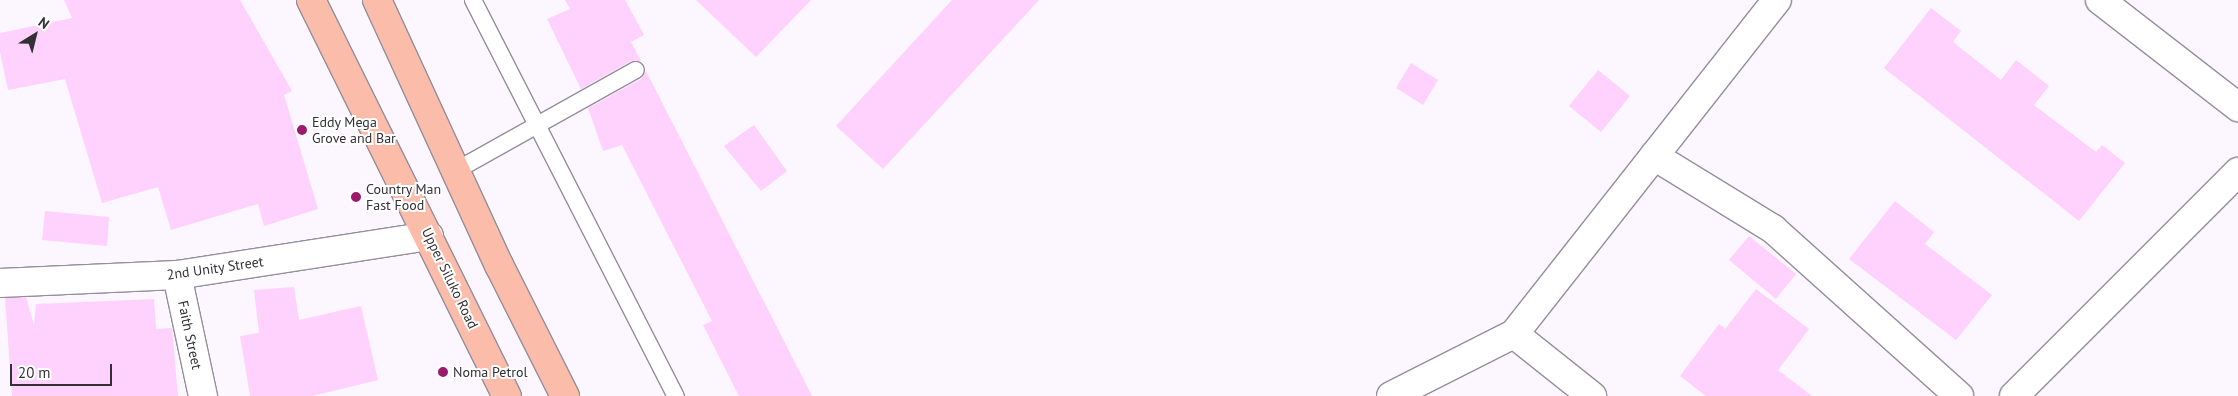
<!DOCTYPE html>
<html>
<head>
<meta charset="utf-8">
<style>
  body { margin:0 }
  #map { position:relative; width:2238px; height:396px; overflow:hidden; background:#fbf6ff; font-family:"PT Sans",sans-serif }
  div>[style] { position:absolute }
  .building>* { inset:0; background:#ffd1fd }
  .roads { filter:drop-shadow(1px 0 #958e9b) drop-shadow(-1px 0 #958e9b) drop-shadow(0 1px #958e9b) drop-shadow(0 -1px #958e9b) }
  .lane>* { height:16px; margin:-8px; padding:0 8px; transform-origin:8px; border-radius:8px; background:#fff }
  .street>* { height:28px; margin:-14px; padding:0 14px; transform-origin:14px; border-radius:14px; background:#fff }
  .primary>* { height:28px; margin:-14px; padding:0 14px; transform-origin:14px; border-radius:14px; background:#fbbda9 }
  .dots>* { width:14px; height:14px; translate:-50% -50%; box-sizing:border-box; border:2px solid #fff; border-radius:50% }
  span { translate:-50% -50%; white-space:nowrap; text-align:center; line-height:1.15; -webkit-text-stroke:4px #fff; paint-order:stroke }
  .poi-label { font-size:14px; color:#333136 }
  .left { translate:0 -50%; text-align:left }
  .street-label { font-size:14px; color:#333136 }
  .north { position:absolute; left:10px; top:10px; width:50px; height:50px; -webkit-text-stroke:4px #fff; paint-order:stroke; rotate:36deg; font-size:14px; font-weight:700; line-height:20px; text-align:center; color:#333136 }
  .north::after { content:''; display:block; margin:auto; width:18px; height:22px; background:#333136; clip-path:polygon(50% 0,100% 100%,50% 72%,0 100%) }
  .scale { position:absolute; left:10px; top:364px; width:102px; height:22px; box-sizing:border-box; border:2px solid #333136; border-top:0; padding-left:6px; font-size:15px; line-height:18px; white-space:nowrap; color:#333136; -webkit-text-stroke:4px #fff; paint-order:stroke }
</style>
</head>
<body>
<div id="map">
  <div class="building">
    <i style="clip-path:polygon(64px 0,240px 0,292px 91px,284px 95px,318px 209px,264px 226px,258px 204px,171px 230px,158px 187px,102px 203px,65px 79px,8px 90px,0 52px,0 33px,72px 18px)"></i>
    <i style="clip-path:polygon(565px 0,625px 0,644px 35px,631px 42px,641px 61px,631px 61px,581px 89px,547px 19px,570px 9px)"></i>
    <i style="clip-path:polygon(696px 0,811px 0,756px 57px)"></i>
    <i style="clip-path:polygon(952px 0,1039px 0,883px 169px,836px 126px)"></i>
    <i style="clip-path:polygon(1931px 8px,1961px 31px,1953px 42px,2001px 80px,2016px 60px,2049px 86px,2034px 105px,2096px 152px,2102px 145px,2125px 163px,2079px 221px,1884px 68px)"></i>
    <i style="clip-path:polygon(1411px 63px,1438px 80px,1423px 105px,1396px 88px)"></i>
    <i style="clip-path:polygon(1598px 70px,1630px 96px,1601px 132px,1569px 106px)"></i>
    <i style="clip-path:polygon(646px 71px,812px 396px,739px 396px,703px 325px,712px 321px,622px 145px,603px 151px,588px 108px,641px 79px)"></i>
    <i style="clip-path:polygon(754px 125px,787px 171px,761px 191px,724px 146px)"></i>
    <i style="clip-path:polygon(1895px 201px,1934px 232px,1925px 244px,1992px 295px,1956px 340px,1849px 259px)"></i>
    <i style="clip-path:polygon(45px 211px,109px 217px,107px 246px,42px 240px)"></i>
    <i style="clip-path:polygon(1749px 236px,1796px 274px,1776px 299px,1729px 260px)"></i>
    <i style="clip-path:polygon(294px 287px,299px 320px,361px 306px,378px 380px,312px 396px,250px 396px,240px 336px,259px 333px,254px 290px)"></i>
    <i style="clip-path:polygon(1756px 289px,1809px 329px,1778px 370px,1812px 396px,1706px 396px,1680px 376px,1719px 324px,1725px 329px)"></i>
    <i style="clip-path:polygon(26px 297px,34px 325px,36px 304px,154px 299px,156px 329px,172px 328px,178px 396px,12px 396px,5px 298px)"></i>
  </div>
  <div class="roads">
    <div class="lane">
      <i style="left:473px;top:0;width:445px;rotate:62.9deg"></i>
      <i style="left:455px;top:171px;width:207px;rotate:-29.2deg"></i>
    </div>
    <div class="street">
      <i style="left:2100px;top:0;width:175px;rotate:37.8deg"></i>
      <i style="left:1654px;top:156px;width:140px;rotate:31.5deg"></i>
      <i style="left:1773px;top:229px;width:250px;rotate:41.9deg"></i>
      <i style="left:177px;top:275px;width:124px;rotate:77.9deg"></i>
      <i style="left:0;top:283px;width:177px;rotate:-2.6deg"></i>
      <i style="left:177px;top:275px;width:255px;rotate:-8.8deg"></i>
      <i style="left:1514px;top:334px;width:100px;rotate:38.5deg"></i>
      <i style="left:1391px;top:396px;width:138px;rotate:-26.8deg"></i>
      <i style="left:1514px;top:334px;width:425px;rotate:-51.8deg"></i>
      <i style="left:2014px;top:396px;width:317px;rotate:-45deg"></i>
    </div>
    <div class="primary">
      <i style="left:311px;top:0;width:442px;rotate:63.7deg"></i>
      <i style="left:377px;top:0;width:292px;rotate:65.3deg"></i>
      <i style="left:499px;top:265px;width:147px;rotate:63.3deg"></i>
    </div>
  </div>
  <div class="dots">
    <i style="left:302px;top:130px;background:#9b1a6e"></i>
    <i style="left:356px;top:197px;background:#9b1a6e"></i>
    <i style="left:443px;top:372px;background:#9b1a6e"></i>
  </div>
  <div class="poi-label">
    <span class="left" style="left:312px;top:130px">Eddy Mega<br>Grove and Bar</span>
    <span class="left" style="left:366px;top:197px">Country Man<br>Fast Food</span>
    <span class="left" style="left:453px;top:372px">Noma Petrol</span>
  </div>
  <div class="street-label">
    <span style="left:215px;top:268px;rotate:-8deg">2nd Unity Street</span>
    <span style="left:450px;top:278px;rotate:64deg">Upper Siluko Road</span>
    <span style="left:190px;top:335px;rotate:78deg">Faith Street</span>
  </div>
  <div class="north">N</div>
  <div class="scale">20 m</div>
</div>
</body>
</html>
